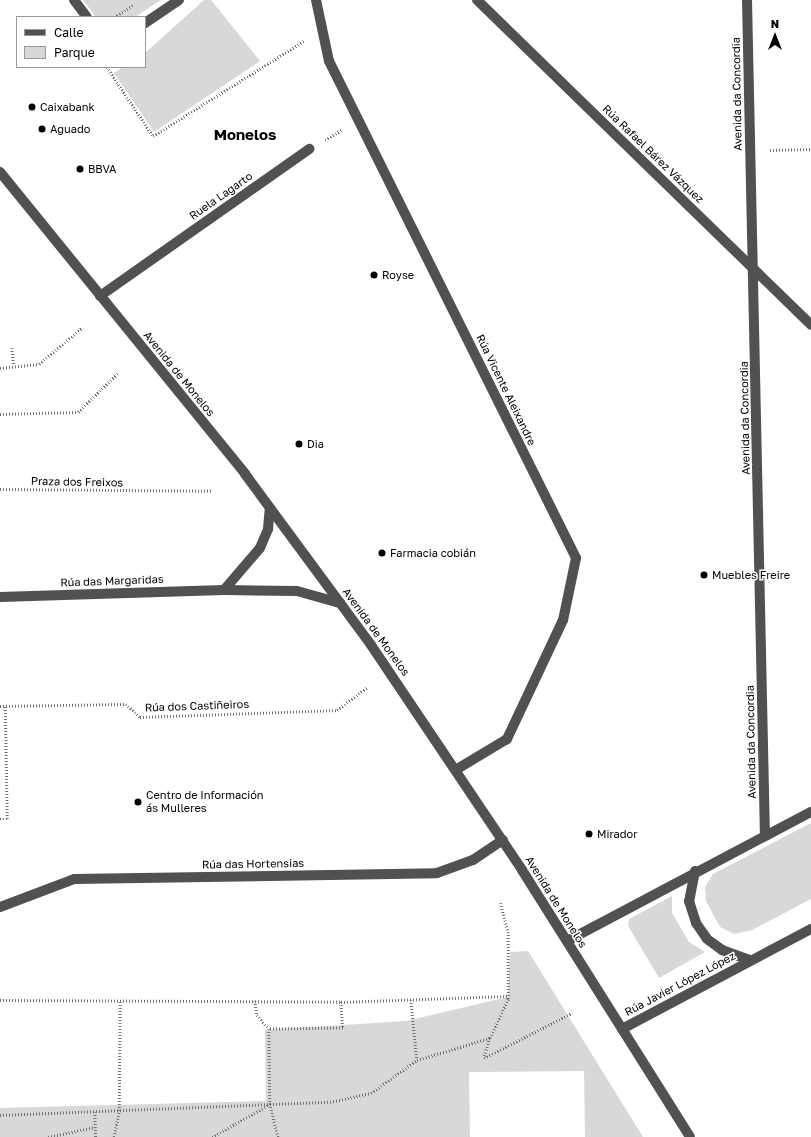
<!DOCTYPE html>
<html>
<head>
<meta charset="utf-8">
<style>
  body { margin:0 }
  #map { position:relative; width:811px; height:1137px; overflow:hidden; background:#fff; font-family:"Golos Text",sans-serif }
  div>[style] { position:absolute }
  .green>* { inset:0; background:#d8d8d8 }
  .path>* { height:2.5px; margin-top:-1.25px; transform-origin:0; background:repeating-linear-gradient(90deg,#737373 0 1px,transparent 0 3px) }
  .minor>* { height:10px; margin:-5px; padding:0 5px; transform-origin:5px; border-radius:5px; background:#515151 }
  .dots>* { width:11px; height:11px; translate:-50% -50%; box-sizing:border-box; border:2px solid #fff; border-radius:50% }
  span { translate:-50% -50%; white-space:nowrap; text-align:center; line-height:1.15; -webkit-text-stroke:3px #fff; paint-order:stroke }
  .street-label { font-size:11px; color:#000 }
  .poi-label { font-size:11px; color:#000 }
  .left { translate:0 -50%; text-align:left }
  .district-label { font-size:15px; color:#000; font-weight:700 }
  .legend { position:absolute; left:16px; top:16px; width:130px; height:52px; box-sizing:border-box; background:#fff; border:1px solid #999; margin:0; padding:5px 7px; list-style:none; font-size:12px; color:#000 }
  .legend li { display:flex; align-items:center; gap:8px; height:20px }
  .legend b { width:20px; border:1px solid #999 }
  .north { position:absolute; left:755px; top:16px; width:40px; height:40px; -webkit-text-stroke:3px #fff; paint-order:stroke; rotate:0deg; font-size:11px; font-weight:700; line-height:16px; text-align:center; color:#000 }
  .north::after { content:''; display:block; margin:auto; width:14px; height:18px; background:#000; clip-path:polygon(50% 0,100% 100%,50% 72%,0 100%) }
</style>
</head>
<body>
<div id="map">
  <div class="green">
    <i style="clip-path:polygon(83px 0,161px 0,135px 17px,96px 17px)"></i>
    <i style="clip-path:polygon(204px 0,211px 0,260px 61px,154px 132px,114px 73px,123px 67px,145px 67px,145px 53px)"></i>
    <i style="clip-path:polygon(811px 823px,811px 899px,752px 930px,734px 934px,720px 927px,706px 901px,705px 887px,713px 874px)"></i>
    <i style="clip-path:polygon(672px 896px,672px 913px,689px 942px,705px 952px,659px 978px,628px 926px,629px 919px)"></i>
    <i style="clip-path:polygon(528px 951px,643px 1137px,585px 1137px,584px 1071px,469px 1072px,470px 1137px,0 1137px,0 1108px,266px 1101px,265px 1030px,406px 1021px,508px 997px,510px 952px)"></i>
  </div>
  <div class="path">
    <i style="left:114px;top:17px;width:22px;rotate:-32deg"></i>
    <i style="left:107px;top:67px;width:83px;rotate:56.3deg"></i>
    <i style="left:153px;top:136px;width:178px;rotate:-32.2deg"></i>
    <i style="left:325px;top:140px;width:19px;rotate:-32deg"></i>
    <i style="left:770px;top:150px;width:41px;rotate:-1.4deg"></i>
    <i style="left:12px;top:348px;width:18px;rotate:84deg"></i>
    <i style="left:0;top:368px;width:39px;rotate:-6deg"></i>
    <i style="left:39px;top:364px;width:57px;rotate:-40.1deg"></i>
    <i style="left:0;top:414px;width:78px;rotate:-1.5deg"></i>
    <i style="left:78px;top:412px;width:56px;rotate:-44.3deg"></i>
    <i style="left:0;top:489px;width:212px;rotate:0.5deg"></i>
    <i style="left:0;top:706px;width:126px;rotate:-0.9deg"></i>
    <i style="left:126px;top:704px;width:19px;rotate:43deg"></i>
    <i style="left:140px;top:717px;width:197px;rotate:-2deg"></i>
    <i style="left:337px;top:710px;width:38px;rotate:-37deg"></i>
    <i style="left:0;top:819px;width:7px"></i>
    <i style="left:7px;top:819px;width:113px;rotate:-91deg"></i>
    <i style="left:0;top:1000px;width:341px;rotate:0.3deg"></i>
    <i style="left:341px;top:1002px;width:26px;rotate:86deg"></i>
    <i style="left:343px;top:1028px;width:74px;rotate:179.2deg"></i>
    <i style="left:411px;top:1000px;width:60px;rotate:84.3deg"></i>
    <i style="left:255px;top:1001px;width:14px;rotate:82deg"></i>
    <i style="left:257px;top:1015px;width:18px;rotate:49deg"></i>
    <i style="left:269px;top:1029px;width:75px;rotate:89.2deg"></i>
    <i style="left:341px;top:1002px;width:167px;rotate:-2.1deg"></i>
    <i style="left:490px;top:1038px;width:21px;rotate:107deg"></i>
    <i style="left:484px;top:1058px;width:99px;rotate:-27.1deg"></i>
    <i style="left:95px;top:1112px;width:25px;rotate:88deg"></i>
    <i style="left:0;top:1115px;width:330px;rotate:-2.3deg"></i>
    <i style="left:330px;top:1102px;width:42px;rotate:-12.4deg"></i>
    <i style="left:371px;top:1093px;width:57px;rotate:-35.7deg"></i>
    <i style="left:417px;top:1060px;width:76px;rotate:-16.8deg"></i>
    <i style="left:490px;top:1038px;width:43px;rotate:-65.2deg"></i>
    <i style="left:508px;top:999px;width:66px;rotate:-90deg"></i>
    <i style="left:508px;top:933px;width:31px;rotate:-105deg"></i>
    <i style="left:48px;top:1137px;width:48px;rotate:-12deg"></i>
    <i style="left:114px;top:1137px;width:26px;rotate:-79deg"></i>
    <i style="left:119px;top:1111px;width:110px;rotate:-89.5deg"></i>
    <i style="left:212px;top:1137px;width:67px;rotate:-29.6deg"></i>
    <i style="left:270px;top:1104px;width:34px;rotate:76deg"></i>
  </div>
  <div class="minor">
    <i style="left:74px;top:0;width:21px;rotate:53deg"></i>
    <i style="left:316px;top:0;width:62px;rotate:78deg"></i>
    <i style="left:329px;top:61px;width:555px;rotate:63.57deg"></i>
    <i style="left:576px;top:558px;width:63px;rotate:101.8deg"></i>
    <i style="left:563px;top:620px;width:132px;rotate:115.2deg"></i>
    <i style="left:507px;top:739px;width:58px;rotate:149deg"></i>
    <i style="left:477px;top:0;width:466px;rotate:44.2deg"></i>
    <i style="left:747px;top:0;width:835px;rotate:88.77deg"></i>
    <i style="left:145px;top:23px;width:41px;rotate:-34.1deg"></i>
    <i style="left:0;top:172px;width:389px;rotate:50.9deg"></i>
    <i style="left:245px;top:474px;width:212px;rotate:53.6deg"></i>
    <i style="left:371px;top:645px;width:271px;rotate:56.1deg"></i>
    <i style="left:522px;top:870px;width:315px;rotate:57.8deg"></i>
    <i style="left:100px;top:296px;width:256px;rotate:-35.1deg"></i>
    <i style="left:224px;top:590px;width:55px;rotate:-49.4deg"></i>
    <i style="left:260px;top:548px;width:21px;rotate:-67deg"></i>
    <i style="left:268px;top:529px;width:21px;rotate:-85deg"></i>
    <i style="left:0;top:597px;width:224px;rotate:-1.8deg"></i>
    <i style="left:224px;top:590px;width:73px;rotate:0.8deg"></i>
    <i style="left:297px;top:591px;width:45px;rotate:15.6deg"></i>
    <i style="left:695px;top:871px;width:31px;rotate:101deg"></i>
    <i style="left:689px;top:901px;width:23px;rotate:72deg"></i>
    <i style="left:696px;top:923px;width:19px;rotate:55deg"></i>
    <i style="left:707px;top:939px;width:19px;rotate:36deg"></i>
    <i style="left:722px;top:950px;width:30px;rotate:20deg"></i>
    <i style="left:0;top:907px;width:79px;rotate:-20.7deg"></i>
    <i style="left:74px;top:879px;width:363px;rotate:-0.9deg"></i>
    <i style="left:437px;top:873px;width:38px;rotate:-20deg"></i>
    <i style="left:473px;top:860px;width:36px;rotate:-34deg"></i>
    <i style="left:567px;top:941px;width:276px;rotate:-27.9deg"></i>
    <i style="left:622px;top:1029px;width:214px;rotate:-27.9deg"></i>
  </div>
  <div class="dots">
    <i style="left:32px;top:107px;background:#000"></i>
    <i style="left:42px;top:129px;background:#000"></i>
    <i style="left:80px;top:169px;background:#000"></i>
    <i style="left:374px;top:275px;background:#000"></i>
    <i style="left:299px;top:444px;background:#000"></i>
    <i style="left:382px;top:553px;background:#000"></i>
    <i style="left:704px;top:575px;background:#000"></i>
    <i style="left:138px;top:802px;background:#000"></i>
    <i style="left:589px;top:834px;background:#000"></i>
  </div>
  <div class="street-label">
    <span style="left:737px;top:94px;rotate:-91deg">Avenida da Concordia</span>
    <span style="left:653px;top:154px;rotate:44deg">Rúa Rafael Bárez Vázquez</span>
    <span style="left:221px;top:196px;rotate:-35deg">Ruela Lagarto</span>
    <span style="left:179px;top:374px;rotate:51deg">Avenida de Monelos</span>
    <span style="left:506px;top:390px;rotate:64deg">Rúa Vicente Aleixandre</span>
    <span style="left:745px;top:418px;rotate:-91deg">Avenida da Concordia</span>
    <span style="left:77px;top:482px;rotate:1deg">Praza dos Freixos</span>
    <span style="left:112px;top:581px;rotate:-2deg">Rúa das Margaridas</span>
    <span style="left:376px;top:632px;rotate:54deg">Avenida de Monelos</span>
    <span style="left:197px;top:706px;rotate:-2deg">Rúa dos Castiñeiros</span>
    <span style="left:751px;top:742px;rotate:-91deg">Avenida da Concordia</span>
    <span style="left:253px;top:864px;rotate:-1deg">Rúa das Hortensias</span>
    <span style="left:556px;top:902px;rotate:58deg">Avenida de Monelos</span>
    <span style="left:680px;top:984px;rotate:-28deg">Rúa Javier López López</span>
  </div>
  <div class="poi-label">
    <span class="left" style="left:40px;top:107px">Caixabank</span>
    <span class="left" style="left:50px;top:129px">Aguado</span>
    <span class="left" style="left:88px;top:169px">BBVA</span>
    <span class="left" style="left:382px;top:275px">Royse</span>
    <span class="left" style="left:307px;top:444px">Dia</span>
    <span class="left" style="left:390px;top:553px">Farmacia cobián</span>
    <span class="left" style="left:712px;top:575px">Muebles Freire</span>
    <span class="left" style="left:146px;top:802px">Centro de Información<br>ás Mulleres</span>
    <span class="left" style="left:597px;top:834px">Mirador</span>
  </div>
  <div class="district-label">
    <span style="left:245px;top:135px">Monelos</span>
  </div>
  <ul class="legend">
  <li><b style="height:5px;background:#515151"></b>Calle</li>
  <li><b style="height:11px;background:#d8d8d8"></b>Parque</li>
  </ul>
  <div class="north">N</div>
</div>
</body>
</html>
